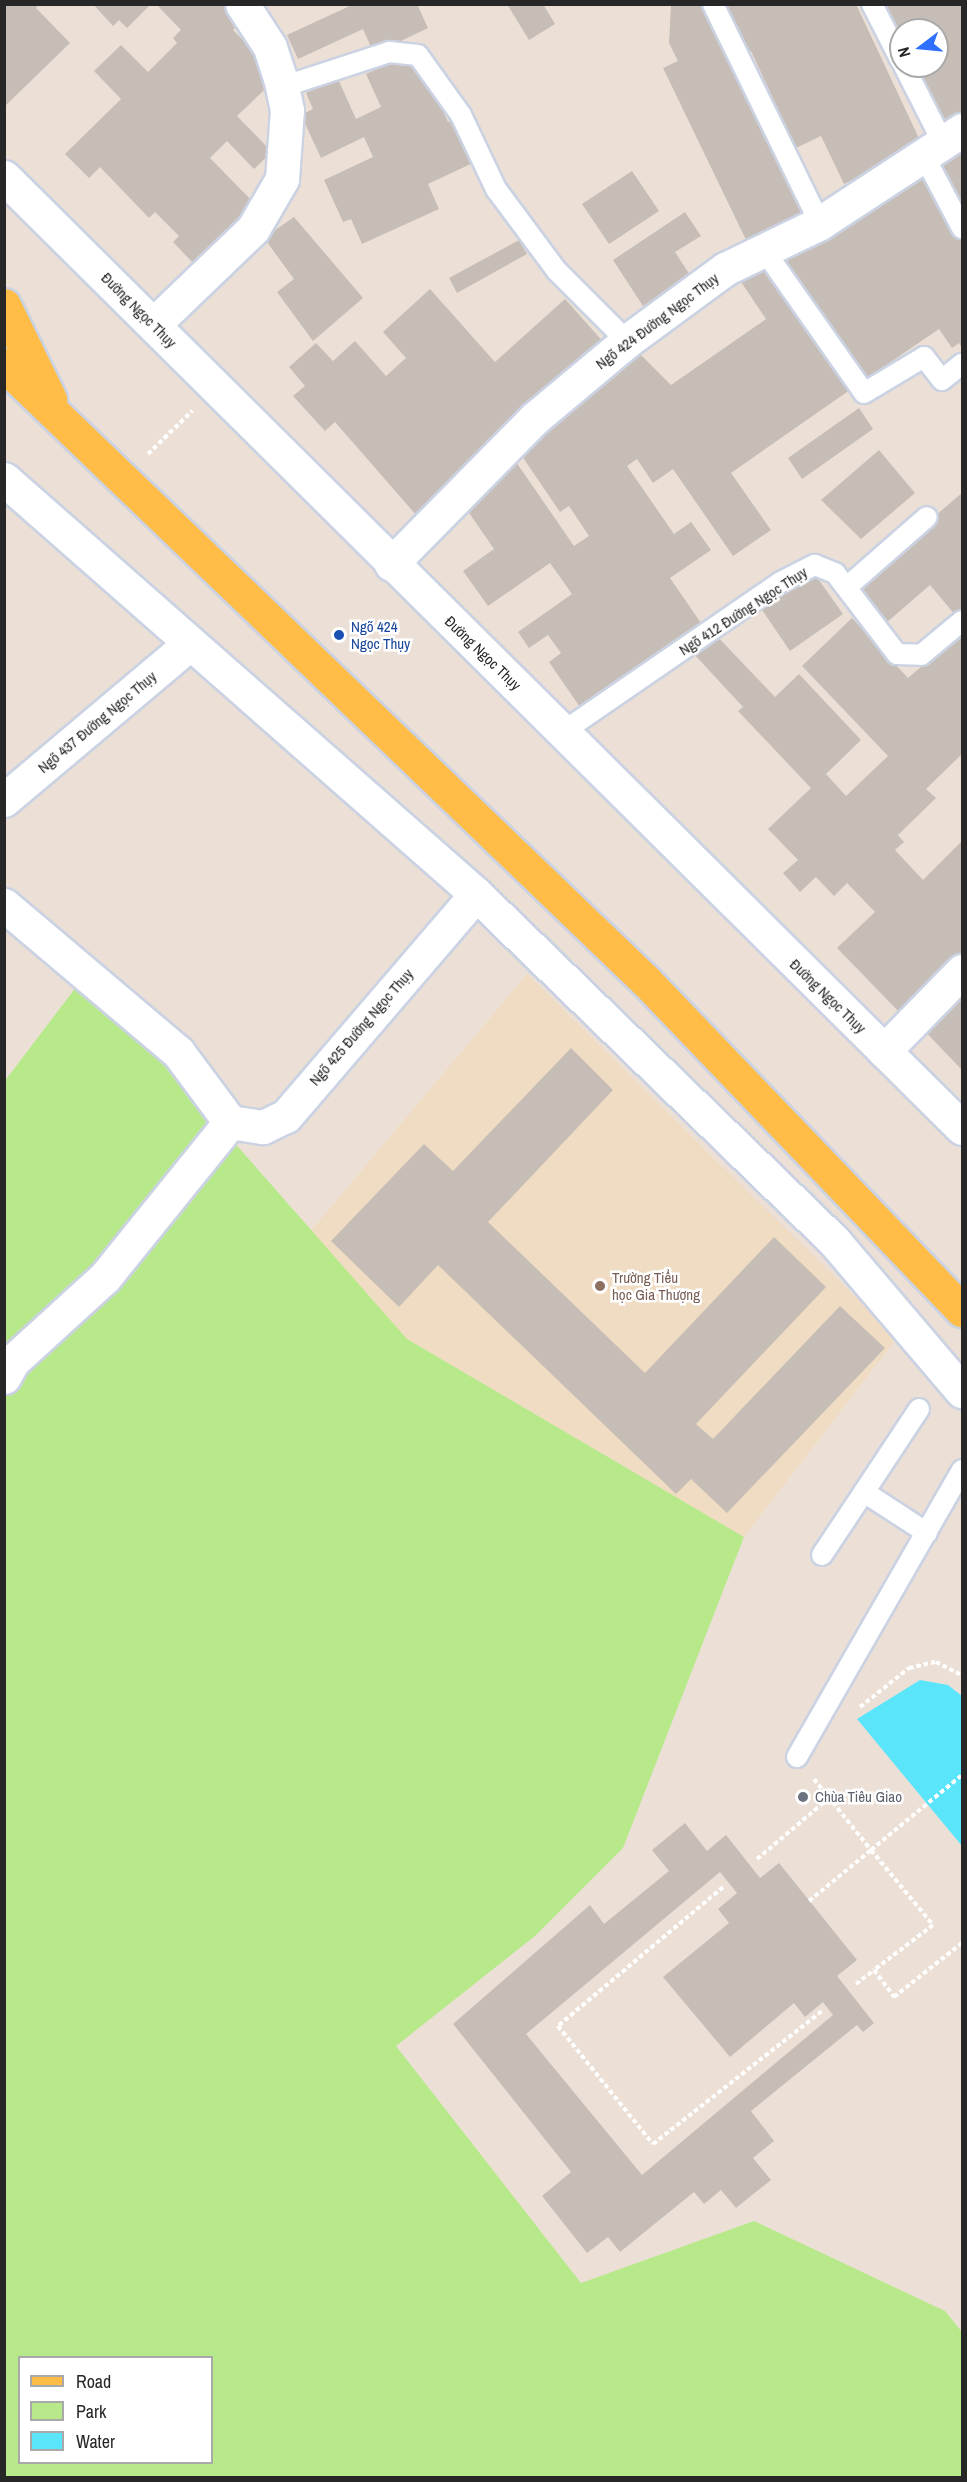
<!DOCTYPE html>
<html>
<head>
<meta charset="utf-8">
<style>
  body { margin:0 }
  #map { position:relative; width:967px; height:2482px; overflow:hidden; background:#ece0d6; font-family:"Archivo Narrow",sans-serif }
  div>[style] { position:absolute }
  .education>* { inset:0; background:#f0dcc2 }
  .green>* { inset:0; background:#b7e98b }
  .water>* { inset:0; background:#5be5fb }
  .building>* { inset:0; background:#c6bdb6 }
  .path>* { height:4px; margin-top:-2px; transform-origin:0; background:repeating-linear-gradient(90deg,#fff 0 4.5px,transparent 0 7.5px) }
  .roads { filter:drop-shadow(2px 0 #cbd2e2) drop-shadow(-2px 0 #cbd2e2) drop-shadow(0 2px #cbd2e2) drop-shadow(0 -2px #cbd2e2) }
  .lane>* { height:20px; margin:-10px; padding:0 10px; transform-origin:10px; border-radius:10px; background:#fff }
  .street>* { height:33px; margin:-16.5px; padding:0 16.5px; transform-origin:16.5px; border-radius:16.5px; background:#fff }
  .secondary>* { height:33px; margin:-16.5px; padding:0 16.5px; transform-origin:16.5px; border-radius:16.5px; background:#fff }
  .primary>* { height:33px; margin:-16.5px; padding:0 16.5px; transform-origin:16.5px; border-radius:16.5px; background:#ffbd47 }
  .dots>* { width:16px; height:16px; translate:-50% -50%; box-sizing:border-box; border:3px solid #fff; border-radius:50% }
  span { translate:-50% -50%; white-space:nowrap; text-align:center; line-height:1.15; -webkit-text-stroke:5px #fff; paint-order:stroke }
  .street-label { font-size:15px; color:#272727 }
  .transit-label { font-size:15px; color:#164399 }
  .left { translate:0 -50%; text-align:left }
  .education-label { font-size:15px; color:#785e54 }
  .worship-label { font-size:15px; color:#5b616d }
  .frame { position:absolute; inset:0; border:6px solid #272727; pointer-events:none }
  .legend { position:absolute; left:18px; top:2356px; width:195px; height:108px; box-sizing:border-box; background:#fff; border:2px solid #a9a9a9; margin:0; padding:8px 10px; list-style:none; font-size:18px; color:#272727 }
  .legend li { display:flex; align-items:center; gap:12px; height:30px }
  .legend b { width:30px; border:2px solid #a9a9a9 }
  .north { position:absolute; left:889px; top:18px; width:60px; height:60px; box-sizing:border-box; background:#fff; border:2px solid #a9a9a9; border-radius:50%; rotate:254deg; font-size:16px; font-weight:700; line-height:24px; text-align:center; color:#272727 }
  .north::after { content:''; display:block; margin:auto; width:21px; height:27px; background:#2f70ff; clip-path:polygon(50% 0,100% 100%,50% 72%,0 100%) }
</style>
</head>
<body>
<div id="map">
  <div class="education">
    <i style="clip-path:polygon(527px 974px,897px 1338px,744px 1537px,407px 1339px,309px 1233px)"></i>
  </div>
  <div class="green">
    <i style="clip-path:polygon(evenodd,86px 974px,407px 1339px,744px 1537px,623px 1848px,535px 1936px,396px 2046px,581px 2283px,754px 2221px,945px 2311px,962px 2332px,962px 2477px,5px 2477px,4px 1082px,86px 974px,20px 2358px,212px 2358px,212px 2462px,20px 2462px,20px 2358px)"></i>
  </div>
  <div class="water">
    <i style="clip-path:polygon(920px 1680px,948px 1685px,962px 1696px,962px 1846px,857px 1719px)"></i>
  </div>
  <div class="building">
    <i style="clip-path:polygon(4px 4px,39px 4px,36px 8px,70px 43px,4px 107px)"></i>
    <i style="clip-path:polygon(93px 4px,151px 4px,127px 28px,119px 20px,113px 26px)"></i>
    <i style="clip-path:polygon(156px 4px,230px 4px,245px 19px,233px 30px,279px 76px,237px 116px,272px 152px,254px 169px,227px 141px,210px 158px,257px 206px,196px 266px,173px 242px,179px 236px,155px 212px,149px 218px,100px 167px,89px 178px,65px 154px,121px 99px,94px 71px,121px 45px,148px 72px,177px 43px,173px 38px,181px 30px)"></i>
    <i style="clip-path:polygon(354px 4px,417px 4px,428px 28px,374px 54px,363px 29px,298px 59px,287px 35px)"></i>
    <i style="clip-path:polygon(507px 4px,543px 4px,555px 24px,529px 40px)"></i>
    <i style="clip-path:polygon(719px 4px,856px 4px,923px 147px,844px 184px,821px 136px,796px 148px,751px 51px,743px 55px)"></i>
    <i style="clip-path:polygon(880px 4px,962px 4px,962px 124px,947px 132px,913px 66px,937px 66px,937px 30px,901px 30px,901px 44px)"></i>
    <i style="clip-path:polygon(671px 5px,709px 5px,810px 214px,748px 244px,663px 68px,678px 61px,669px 43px)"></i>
    <i style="clip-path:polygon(407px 55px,414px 70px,423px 67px,448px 122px,455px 119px,475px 162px,428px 184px,439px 209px,362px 244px,351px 219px,343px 222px,324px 180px,373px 157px,364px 137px,321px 158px,301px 115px,313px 109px,306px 93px,338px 79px,356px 119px,381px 107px,366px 74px)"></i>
    <i style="clip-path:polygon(962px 142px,962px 207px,936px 156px)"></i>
    <i style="clip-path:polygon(924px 163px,962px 240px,962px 348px,959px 343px,952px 348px,939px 329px,860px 383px,776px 262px)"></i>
    <i style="clip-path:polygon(632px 171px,659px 211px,609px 244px,582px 204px)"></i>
    <i style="clip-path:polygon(685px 212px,701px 236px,675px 252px,690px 275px,643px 306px,613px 260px)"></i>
    <i style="clip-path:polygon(294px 217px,363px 298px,313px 341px,277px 292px,294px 279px,264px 238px)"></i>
    <i style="clip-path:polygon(519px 240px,527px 254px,457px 293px,449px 278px)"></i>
    <i style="clip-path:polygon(764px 257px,857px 385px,731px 473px,771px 530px,733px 556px,673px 469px,653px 483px,637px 459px,627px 466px,674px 534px,691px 522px,711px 550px,670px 578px,703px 626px,582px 710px,549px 662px,561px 653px,548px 635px,529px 648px,518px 632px,572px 594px,550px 563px,488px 606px,463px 571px,494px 549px,463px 504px,514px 459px,574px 546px,589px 536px,569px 506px,560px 512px,513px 443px,635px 349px,671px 385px,766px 319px,737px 276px)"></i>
    <i style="clip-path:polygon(430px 289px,495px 362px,565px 299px,607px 346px,417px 516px,335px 422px,325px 431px,293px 396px,305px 386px,289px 367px,316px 343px,333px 361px,355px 341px,386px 376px,406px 358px,383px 332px)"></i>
    <i style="clip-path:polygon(859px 408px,873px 429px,802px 479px,788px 458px)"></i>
    <i style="clip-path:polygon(879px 450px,915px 493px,861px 539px,821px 500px)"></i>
    <i style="clip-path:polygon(962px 493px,962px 610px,956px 616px,930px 585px,886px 623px,854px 585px)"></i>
    <i style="clip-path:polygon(814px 573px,843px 614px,790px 651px,762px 610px)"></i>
    <i style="clip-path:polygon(852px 618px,908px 678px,962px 632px,962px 754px,926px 789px,936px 798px,898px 835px,904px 842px,895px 850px,923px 880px,962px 841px,962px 961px,904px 1017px,837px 948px,875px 912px,847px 883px,834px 896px,816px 877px,800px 892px,783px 873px,798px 860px,768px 829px,811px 788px,738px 711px,743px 707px,693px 653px,714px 633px,775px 697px,799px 674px,861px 740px,826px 774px,846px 796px,888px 756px,802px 666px)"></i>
    <i style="clip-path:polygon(962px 980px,962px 1070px,918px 1024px)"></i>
    <i style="clip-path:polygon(571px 1048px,613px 1090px,488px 1222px,645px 1373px,774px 1237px,826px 1287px,696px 1424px,713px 1439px,840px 1306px,885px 1348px,727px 1513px,691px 1479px,676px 1494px,438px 1265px,399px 1307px,331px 1241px,424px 1144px,453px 1171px)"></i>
    <i style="clip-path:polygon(evenodd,685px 1823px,707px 1851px,726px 1835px,760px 1878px,779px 1863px,857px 1960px,837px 1976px,874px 2023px,863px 2032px,857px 2025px,751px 2111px,774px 2141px,753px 2158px,771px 2180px,736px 2208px,721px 2190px,704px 2204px,694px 2192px,620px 2252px,608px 2237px,587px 2253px,542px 2196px,571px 2172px,453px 2024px,590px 1905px,604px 1924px,669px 1871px,652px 1850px,685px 1823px,720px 1872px,737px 1893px,718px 1909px,729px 1923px,663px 1977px,730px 2057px,794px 2003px,805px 2017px,823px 2002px,833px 2015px,642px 2175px,526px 2034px,720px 1872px)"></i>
  </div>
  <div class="path">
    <i style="left:148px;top:454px;width:62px;rotate:-44.3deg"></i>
    <i style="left:860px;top:1707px;width:63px;rotate:-38.5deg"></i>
    <i style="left:909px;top:1668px;width:28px;rotate:-13deg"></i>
    <i style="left:936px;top:1662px;width:29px;rotate:27deg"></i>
    <i style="left:814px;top:1779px;width:91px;rotate:51.2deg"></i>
    <i style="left:871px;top:1850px;width:118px;rotate:-39.5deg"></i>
    <i style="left:757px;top:1859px;width:94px;rotate:-40.3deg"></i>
    <i style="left:723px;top:1887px;width:216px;rotate:139.9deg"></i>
    <i style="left:558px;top:2026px;width:151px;rotate:51.2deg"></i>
    <i style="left:653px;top:2144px;width:215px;rotate:-38.2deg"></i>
    <i style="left:809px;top:1901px;width:80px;rotate:-39.4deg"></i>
    <i style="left:871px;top:1850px;width:97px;rotate:50.4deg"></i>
    <i style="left:933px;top:1925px;width:74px;rotate:142.7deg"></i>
    <i style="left:874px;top:1970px;width:34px;rotate:53deg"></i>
    <i style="left:894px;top:1997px;width:87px;rotate:-38.5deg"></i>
    <i style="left:856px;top:1984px;width:23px;rotate:-38deg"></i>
  </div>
  <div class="roads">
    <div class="lane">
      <i style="left:713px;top:4px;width:244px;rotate:64deg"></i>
      <i style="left:872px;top:4px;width:64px;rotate:63deg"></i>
      <i style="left:904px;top:66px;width:84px;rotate:63.1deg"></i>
      <i style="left:282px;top:87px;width:113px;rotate:-18.1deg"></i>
      <i style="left:389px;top:52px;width:29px;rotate:6deg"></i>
      <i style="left:418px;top:55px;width:74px;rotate:54.4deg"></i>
      <i style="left:461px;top:115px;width:82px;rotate:64.7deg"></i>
      <i style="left:496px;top:189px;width:102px;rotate:53.4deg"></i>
      <i style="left:557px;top:271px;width:99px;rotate:45deg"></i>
      <i style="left:923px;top:154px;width:84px;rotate:62.2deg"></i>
      <i style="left:764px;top:250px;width:174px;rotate:55deg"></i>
      <i style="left:864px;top:393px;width:70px;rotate:-31deg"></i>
      <i style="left:924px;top:357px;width:29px;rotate:52deg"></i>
      <i style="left:942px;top:380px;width:26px;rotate:-39deg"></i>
      <i style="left:847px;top:587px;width:106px;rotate:-41.2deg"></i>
      <i style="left:564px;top:731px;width:263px;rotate:-34.5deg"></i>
      <i style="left:781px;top:582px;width:38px;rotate:-27deg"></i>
      <i style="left:815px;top:565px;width:22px;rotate:22deg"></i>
      <i style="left:835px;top:573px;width:102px;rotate:52.6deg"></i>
      <i style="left:897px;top:654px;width:24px;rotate:2deg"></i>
      <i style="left:921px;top:655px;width:53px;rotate:-39.7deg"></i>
      <i style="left:919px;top:1409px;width:100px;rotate:123.5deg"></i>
      <i style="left:864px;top:1492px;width:75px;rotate:33.1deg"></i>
      <i style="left:822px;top:1555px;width:76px;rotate:-56.3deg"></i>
      <i style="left:797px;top:1757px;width:331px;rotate:-60.1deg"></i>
    </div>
    <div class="street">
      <i style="left:154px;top:324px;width:137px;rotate:-43.8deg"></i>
      <i style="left:253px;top:229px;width:58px;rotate:-59.9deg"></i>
      <i style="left:282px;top:179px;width:69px;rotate:-85.9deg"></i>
      <i style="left:287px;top:110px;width:33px;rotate:-102deg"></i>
      <i style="left:280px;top:78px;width:33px;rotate:-108deg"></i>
      <i style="left:270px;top:47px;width:51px;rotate:-123.1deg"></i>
      <i style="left:4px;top:479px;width:628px;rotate:41.32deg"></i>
      <i style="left:476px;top:894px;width:500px;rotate:44.1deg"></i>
      <i style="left:835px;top:1242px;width:196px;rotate:49.6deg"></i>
      <i style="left:391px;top:564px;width:205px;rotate:-45.4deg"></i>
      <i style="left:535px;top:418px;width:120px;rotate:-39.9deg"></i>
      <i style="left:627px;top:341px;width:122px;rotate:-36.3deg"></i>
      <i style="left:725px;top:269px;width:106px;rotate:-25.8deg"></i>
      <i style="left:820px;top:223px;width:170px;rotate:-33.2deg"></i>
      <i style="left:4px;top:800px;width:242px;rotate:-40.1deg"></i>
      <i style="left:4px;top:905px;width:228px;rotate:40.2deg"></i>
      <i style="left:178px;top:1052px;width:87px;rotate:53.4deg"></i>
      <i style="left:884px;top:1051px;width:112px;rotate:-45.7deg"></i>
      <i style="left:230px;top:1122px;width:33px;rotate:9deg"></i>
      <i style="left:263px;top:1127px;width:25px;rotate:-26deg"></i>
      <i style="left:286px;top:1116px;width:292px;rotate:-49.4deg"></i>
      <i style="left:4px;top:1377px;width:18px;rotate:-61deg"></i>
      <i style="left:13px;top:1361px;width:125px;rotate:-42.4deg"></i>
      <i style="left:105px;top:1277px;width:199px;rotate:-51.1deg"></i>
    </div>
    <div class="secondary">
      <i style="left:4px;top:177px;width:1350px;rotate:44.79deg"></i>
    </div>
    <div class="primary">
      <i style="left:4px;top:305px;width:105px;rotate:63.9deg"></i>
      <i style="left:4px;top:365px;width:890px;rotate:43.82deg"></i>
      <i style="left:646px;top:981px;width:456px;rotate:46.2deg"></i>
    </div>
  </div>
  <div class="dots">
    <i style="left:339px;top:635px;background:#1a4fb4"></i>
    <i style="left:600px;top:1286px;background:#8d6e63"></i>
    <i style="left:803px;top:1797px;background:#6b7280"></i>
  </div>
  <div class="street-label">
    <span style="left:139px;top:310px;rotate:45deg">Đường Ngọc Thụy</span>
    <span style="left:657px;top:321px;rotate:-37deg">Ngõ 424 Đường Ngọc Thụy</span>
    <span style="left:743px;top:611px;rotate:-33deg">Ngõ 412 Đường Ngọc Thụy</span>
    <span style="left:483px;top:653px;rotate:44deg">Đường Ngọc Thụy</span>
    <span style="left:97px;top:722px;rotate:-40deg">Ngõ 437 Đường Ngọc Thụy</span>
    <span style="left:828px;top:996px;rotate:44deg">Đường Ngọc Thụy</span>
    <span style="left:361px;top:1027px;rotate:-49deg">Ngõ 425 Đường Ngọc Thụy</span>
  </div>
  <div class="transit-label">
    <span class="left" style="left:351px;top:635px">Ngõ 424<br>Ngọc Thụy</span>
  </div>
  <div class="education-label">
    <span class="left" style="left:612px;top:1286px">Trường Tiểu<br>học Gia Thượng</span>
  </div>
  <div class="worship-label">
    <span class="left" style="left:815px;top:1797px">Chùa Tiêu Giao</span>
  </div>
  <div class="frame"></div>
  <ul class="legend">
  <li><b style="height:8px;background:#ffbd47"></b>Road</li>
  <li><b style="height:16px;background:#b7e98b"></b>Park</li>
  <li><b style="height:16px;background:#5be5fb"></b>Water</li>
  </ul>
  <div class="north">N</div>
</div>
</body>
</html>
